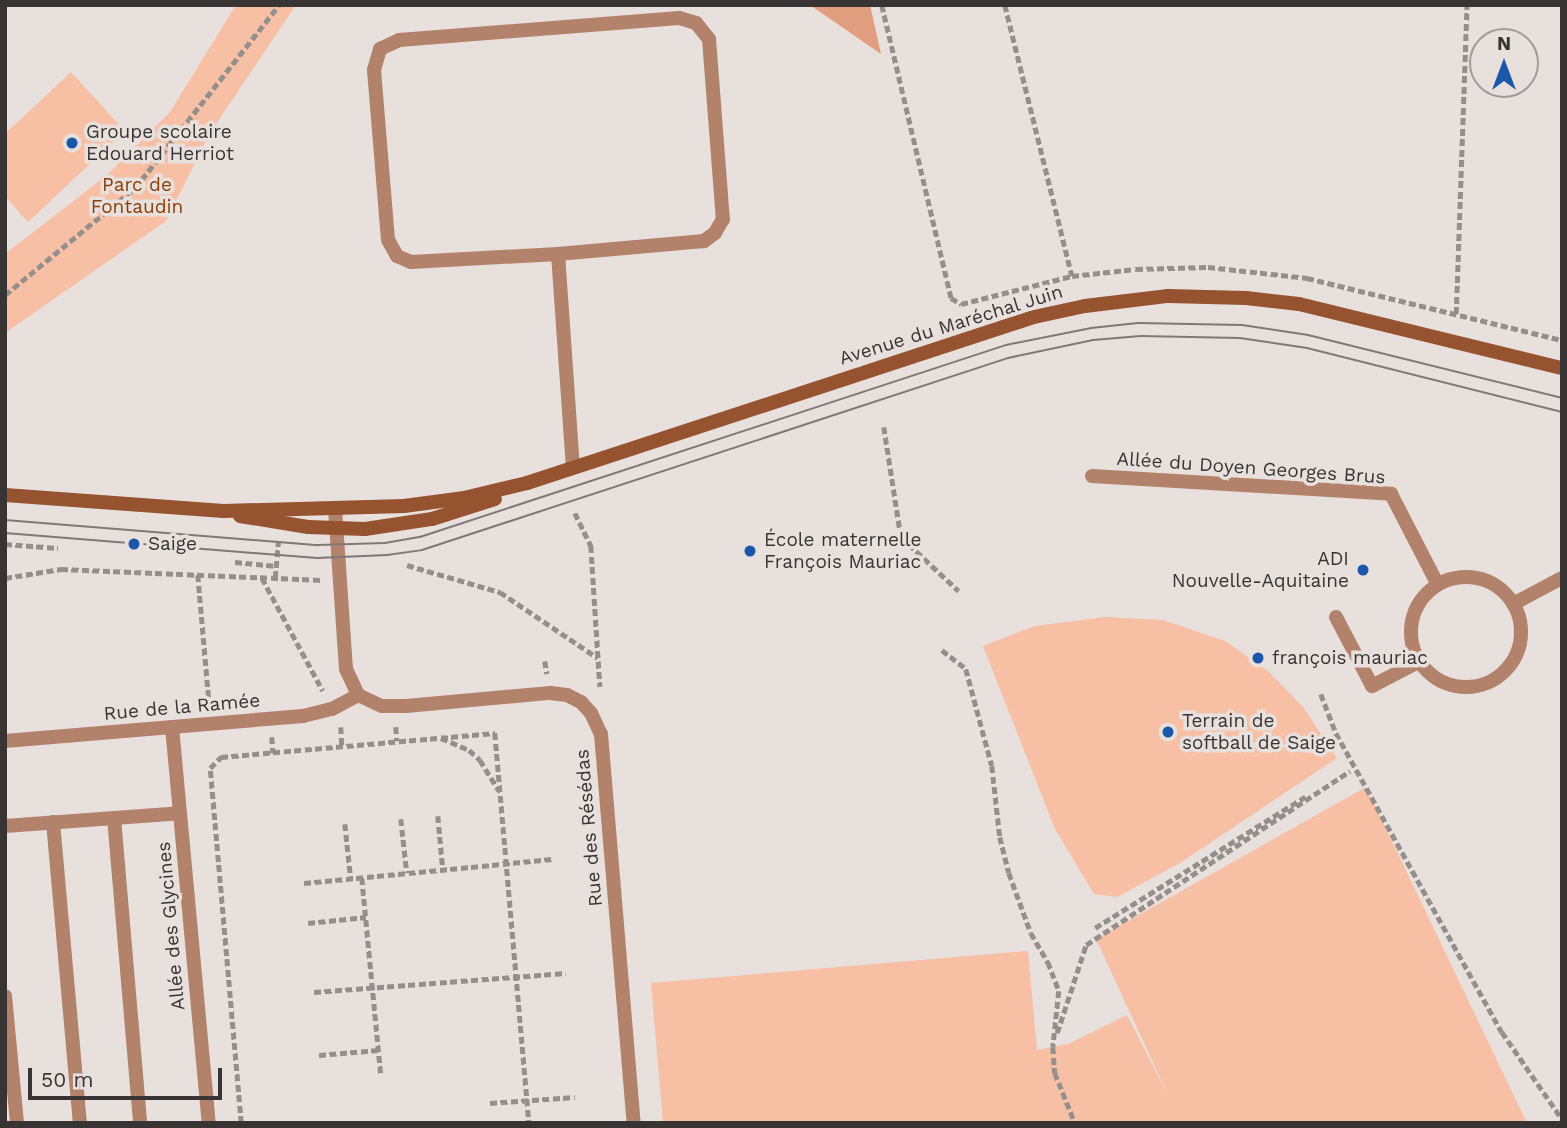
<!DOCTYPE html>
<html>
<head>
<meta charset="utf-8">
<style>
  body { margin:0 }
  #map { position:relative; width:1567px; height:1128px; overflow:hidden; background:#e8e0dc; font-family:"Work Sans",sans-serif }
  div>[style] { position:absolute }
  .green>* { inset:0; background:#f7bfa3 }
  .forest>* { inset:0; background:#e09e7e }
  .path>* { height:4.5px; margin-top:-2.25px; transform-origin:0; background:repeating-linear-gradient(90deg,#948f8c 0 7px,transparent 0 10.5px) }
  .service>* { height:14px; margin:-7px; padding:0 7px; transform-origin:7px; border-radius:7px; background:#b2826b }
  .minor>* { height:14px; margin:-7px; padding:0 7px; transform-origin:7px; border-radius:7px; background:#b2826b }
  .minor>.ring { margin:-7px; padding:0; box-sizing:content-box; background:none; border:14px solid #b2826b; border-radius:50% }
  .secondary>* { height:14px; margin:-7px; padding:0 7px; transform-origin:7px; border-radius:7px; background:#96532f }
  .tram>* { height:2px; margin:-1px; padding:0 1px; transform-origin:1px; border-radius:1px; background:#7e7977 }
  .dots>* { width:19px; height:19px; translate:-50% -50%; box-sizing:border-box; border:4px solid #e8e0dc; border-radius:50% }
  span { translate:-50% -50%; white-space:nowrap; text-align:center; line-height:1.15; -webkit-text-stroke:7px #e8e0dc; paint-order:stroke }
  .poi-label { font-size:19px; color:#373433 }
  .left { translate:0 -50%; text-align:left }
  .right { translate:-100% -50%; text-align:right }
  .park-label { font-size:19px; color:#8b3d09 }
  .street-label { font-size:19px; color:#373433 }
  .frame { position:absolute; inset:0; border:7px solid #373433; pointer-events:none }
  .north { position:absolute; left:1469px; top:28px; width:70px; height:70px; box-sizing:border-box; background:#e8e0dc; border:2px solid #a19b98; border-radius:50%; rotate:0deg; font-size:19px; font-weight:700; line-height:28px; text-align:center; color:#373433 }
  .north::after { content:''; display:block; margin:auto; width:24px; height:32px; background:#1a57a8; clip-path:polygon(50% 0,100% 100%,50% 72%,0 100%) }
  .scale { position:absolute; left:28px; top:1068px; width:194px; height:32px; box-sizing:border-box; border:4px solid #373433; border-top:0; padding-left:9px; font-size:21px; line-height:24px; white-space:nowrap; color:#373433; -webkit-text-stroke:5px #e8e0dc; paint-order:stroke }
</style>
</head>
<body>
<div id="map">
  <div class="green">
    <i style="clip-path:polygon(236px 5px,296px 5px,210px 133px,166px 221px,5px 333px,5px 254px,107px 175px,170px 112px)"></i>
    <i style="clip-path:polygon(71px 72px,125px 131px,28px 222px,5px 196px,5px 134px)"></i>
    <i style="clip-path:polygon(1105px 617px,1163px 620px,1225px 641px,1268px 671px,1303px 707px,1337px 758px,1180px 863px,1117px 897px,1094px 894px,1055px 829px,983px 646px,1035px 626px)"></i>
    <i style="clip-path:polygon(1366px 787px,1527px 1123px,663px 1123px,651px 983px,1028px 951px,1037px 1050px,1068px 1044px,1127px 1015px,1169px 1097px,1096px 939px)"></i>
  </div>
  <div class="forest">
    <i style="clip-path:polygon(810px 5px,870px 5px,881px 54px)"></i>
  </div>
  <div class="path">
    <i style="left:882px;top:5px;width:301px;rotate:76.7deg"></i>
    <i style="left:951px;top:298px;width:12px;rotate:31deg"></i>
    <i style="left:961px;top:304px;width:114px;rotate:-14.2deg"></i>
    <i style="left:1072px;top:276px;width:64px;rotate:-6.2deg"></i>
    <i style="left:1136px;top:269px;width:72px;rotate:-1.6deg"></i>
    <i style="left:1208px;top:267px;width:100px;rotate:6.3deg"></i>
    <i style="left:1307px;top:278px;width:262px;rotate:13.7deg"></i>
    <i style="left:1005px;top:5px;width:279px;rotate:76.1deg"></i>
    <i style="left:5px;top:295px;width:168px;rotate:-39.5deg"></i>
    <i style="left:135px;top:188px;width:233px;rotate:-51.8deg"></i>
    <i style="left:1456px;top:314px;width:309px;rotate:-88deg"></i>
    <i style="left:884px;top:427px;width:111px;rotate:81.2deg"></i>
    <i style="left:901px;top:537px;width:79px;rotate:43deg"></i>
    <i style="left:575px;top:513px;width:37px;rotate:64deg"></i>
    <i style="left:591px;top:546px;width:141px;rotate:86.3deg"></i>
    <i style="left:5px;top:544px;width:53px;rotate:4.3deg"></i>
    <i style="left:235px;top:562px;width:42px;rotate:5.4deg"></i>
    <i style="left:407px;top:565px;width:97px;rotate:16.2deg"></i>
    <i style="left:500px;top:592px;width:118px;rotate:34deg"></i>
    <i style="left:198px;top:575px;width:127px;rotate:85deg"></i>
    <i style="left:5px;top:578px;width:57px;rotate:-9.1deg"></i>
    <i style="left:61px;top:569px;width:261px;rotate:2.4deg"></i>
    <i style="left:262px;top:578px;width:128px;rotate:61.6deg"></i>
    <i style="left:275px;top:578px;width:36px;rotate:-85deg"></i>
    <i style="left:942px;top:650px;width:31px;rotate:38deg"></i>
    <i style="left:966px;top:669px;width:100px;rotate:75deg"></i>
    <i style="left:992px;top:766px;width:71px;rotate:83.6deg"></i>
    <i style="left:1000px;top:837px;width:37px;rotate:76deg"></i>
    <i style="left:1009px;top:873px;width:64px;rotate:69.9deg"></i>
    <i style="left:1031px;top:933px;width:34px;rotate:60deg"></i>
    <i style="left:1048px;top:962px;width:31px;rotate:69deg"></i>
    <i style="left:1059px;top:991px;width:56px;rotate:96.1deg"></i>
    <i style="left:1053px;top:1047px;width:26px;rotate:86deg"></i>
    <i style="left:1055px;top:1073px;width:54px;rotate:68.2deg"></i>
    <i style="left:545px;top:661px;width:13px;rotate:81deg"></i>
    <i style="left:1321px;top:694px;width:42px;rotate:69deg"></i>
    <i style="left:1336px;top:733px;width:342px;rotate:61deg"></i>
    <i style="left:1502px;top:1032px;width:106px;rotate:55.4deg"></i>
    <i style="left:341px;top:727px;width:19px;rotate:87deg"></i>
    <i style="left:396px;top:727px;width:14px;rotate:86deg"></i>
    <i style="left:272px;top:737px;width:16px;rotate:86deg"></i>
    <i style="left:441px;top:738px;width:30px;rotate:23deg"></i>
    <i style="left:469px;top:750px;width:15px;rotate:42deg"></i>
    <i style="left:480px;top:760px;width:36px;rotate:58deg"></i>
    <i style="left:438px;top:816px;width:54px;rotate:84.7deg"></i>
    <i style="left:401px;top:819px;width:54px;rotate:83.7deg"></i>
    <i style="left:345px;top:824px;width:55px;rotate:83.8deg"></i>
    <i style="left:362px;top:878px;width:197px;rotate:84.5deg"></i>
    <i style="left:304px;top:883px;width:252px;rotate:-5.5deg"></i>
    <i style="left:308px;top:923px;width:58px;rotate:-5.9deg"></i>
    <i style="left:1095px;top:928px;width:248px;rotate:-32deg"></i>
    <i style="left:314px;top:992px;width:252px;rotate:-4.3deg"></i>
    <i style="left:1057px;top:1033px;width:93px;rotate:-71.8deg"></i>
    <i style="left:1086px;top:945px;width:316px;rotate:-33.4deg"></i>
    <i style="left:319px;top:1055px;width:60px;rotate:-4.8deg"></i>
    <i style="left:490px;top:1103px;width:85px;rotate:-4deg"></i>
    <i style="left:241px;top:1123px;width:356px;rotate:-95deg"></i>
    <i style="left:210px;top:768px;width:16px;rotate:-45deg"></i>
    <i style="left:221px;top:757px;width:275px;rotate:-5deg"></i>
    <i style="left:495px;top:733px;width:391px;rotate:85deg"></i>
  </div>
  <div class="service">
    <i style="left:1336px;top:617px;width:78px;rotate:62.4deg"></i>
    <i style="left:1372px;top:686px;width:54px;rotate:-27.5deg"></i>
    <i style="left:172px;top:727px;width:398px;rotate:84.7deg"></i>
    <i style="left:114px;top:818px;width:306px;rotate:85.1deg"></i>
    <i style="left:53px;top:822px;width:302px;rotate:84.9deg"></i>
    <i style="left:5px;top:826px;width:175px;rotate:-4.2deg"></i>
    <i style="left:5px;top:996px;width:128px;rotate:84.6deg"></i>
  </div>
  <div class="minor">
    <i style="left:679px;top:18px;width:18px;rotate:16deg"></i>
    <i style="left:696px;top:23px;width:21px;rotate:51deg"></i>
    <i style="left:709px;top:39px;width:181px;rotate:85.6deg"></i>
    <i style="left:723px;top:219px;width:16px;rotate:120deg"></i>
    <i style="left:715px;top:233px;width:14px;rotate:144deg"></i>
    <i style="left:704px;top:241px;width:147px;rotate:174.9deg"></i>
    <i style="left:558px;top:254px;width:147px;rotate:176.9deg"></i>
    <i style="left:411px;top:262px;width:15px;rotate:-157deg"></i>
    <i style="left:397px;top:256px;width:18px;rotate:-119deg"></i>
    <i style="left:388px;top:240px;width:171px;rotate:-94.7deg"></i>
    <i style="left:374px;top:70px;width:22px;rotate:-74deg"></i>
    <i style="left:380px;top:49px;width:21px;rotate:-25deg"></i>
    <i style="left:399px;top:40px;width:281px;rotate:-4.5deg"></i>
    <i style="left:558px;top:254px;width:214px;rotate:86deg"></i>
    <i style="left:1092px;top:476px;width:300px;rotate:3.4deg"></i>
    <i style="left:1391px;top:494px;width:102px;rotate:62.7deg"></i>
    <i style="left:335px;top:508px;width:161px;rotate:86.1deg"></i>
    <i style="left:346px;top:669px;width:29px;rotate:65deg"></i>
    <i style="left:358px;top:695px;width:26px;rotate:25deg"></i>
    <i style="left:382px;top:706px;width:24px"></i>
    <i style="left:406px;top:706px;width:145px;rotate:-5.2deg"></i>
    <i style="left:550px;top:693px;width:17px;rotate:7deg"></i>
    <i style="left:567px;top:695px;width:16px;rotate:27deg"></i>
    <i style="left:581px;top:702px;width:15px;rotate:48deg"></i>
    <i style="left:591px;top:713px;width:23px;rotate:65deg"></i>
    <i style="left:601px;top:734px;width:390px;rotate:85.2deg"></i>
    <i class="ring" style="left:1411px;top:577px;width:96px;height:96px"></i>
    <i style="left:1513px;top:604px;width:55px;rotate:-28deg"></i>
    <i style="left:5px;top:741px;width:299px;rotate:-4.8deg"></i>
    <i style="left:303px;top:716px;width:30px;rotate:-14deg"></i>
    <i style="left:332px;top:709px;width:30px;rotate:-28deg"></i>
  </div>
  <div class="secondary">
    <i style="left:5px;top:495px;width:219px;rotate:4.2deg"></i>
    <i style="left:223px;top:511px;width:181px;rotate:-1.6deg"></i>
    <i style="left:404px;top:506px;width:61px;rotate:-7.6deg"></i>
    <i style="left:464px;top:498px;width:65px;rotate:-13.4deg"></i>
    <i style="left:527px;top:483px;width:533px;rotate:-18.13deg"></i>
    <i style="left:1034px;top:317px;width:52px;rotate:-12.2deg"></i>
    <i style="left:1085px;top:306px;width:84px;rotate:-6.9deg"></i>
    <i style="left:1168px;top:296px;width:78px;rotate:1.5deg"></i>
    <i style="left:1246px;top:298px;width:53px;rotate:6.5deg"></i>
    <i style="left:1299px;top:304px;width:271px;rotate:13.7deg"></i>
    <i style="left:240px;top:516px;width:69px;rotate:9.2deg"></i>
    <i style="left:308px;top:527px;width:57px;rotate:2deg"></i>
    <i style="left:365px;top:529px;width:68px;rotate:-8.5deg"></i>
    <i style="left:432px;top:519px;width:66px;rotate:-17.6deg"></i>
  </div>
  <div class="tram">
    <i style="left:5px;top:520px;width:314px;rotate:4.6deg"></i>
    <i style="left:318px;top:545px;width:67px;rotate:-1.7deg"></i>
    <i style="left:385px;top:543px;width:36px;rotate:-10deg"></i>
    <i style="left:420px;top:537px;width:617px;rotate:-18.14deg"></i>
    <i style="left:1006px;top:345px;width:87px;rotate:-11.3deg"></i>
    <i style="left:1091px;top:328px;width:47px;rotate:-6.1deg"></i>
    <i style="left:1138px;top:323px;width:104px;rotate:1.1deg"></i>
    <i style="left:1242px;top:325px;width:67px;rotate:8.6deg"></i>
    <i style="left:1308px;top:335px;width:262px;rotate:13.9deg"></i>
    <i style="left:5px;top:533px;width:313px;rotate:4.6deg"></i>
    <i style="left:317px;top:558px;width:70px;rotate:-2.5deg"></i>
    <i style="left:387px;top:555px;width:35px;rotate:-8deg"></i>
    <i style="left:422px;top:550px;width:617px;rotate:-18.14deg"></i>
    <i style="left:1008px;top:358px;width:87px;rotate:-12deg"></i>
    <i style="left:1093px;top:340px;width:48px;rotate:-4.8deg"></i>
    <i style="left:1141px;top:336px;width:99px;rotate:1.2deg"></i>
    <i style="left:1240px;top:338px;width:68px;rotate:8.5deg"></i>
    <i style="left:1307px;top:348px;width:263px;rotate:14.1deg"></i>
  </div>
  <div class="dots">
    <i style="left:72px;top:143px;background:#1a57a8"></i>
    <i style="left:134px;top:544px;background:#1a57a8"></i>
    <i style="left:750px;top:551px;background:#1a57a8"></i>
    <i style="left:1363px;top:570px;background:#1a57a8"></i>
    <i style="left:1258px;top:658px;background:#1a57a8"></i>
    <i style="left:1168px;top:732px;background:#1a57a8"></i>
  </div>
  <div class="poi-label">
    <span class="left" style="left:86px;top:143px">Groupe scolaire<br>Edouard Herriot</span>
    <span class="left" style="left:764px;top:551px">École maternelle<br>François Mauriac</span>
    <span class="left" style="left:148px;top:544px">Saige</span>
    <span class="right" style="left:1349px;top:570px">ADI<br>Nouvelle-Aquitaine</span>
    <span class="left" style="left:1272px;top:658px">françois mauriac</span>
    <span class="left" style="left:1182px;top:732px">Terrain de<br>softball de Saige</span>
  </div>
  <div class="park-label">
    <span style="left:137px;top:196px">Parc de<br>Fontaudin</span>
  </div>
  <div class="street-label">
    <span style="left:951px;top:325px;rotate:-17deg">Avenue du Maréchal Juin</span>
    <span style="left:1251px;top:468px;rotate:4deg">Allée du Doyen Georges Brus</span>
    <span style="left:182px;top:707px;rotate:-5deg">Rue de la Ramée</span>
    <span style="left:589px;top:828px;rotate:-95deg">Rue des Résédas</span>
    <span style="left:171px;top:926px;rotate:-95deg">Allée des Glycines</span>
  </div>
  <div class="frame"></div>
  <div class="north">N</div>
  <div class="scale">50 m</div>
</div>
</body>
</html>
